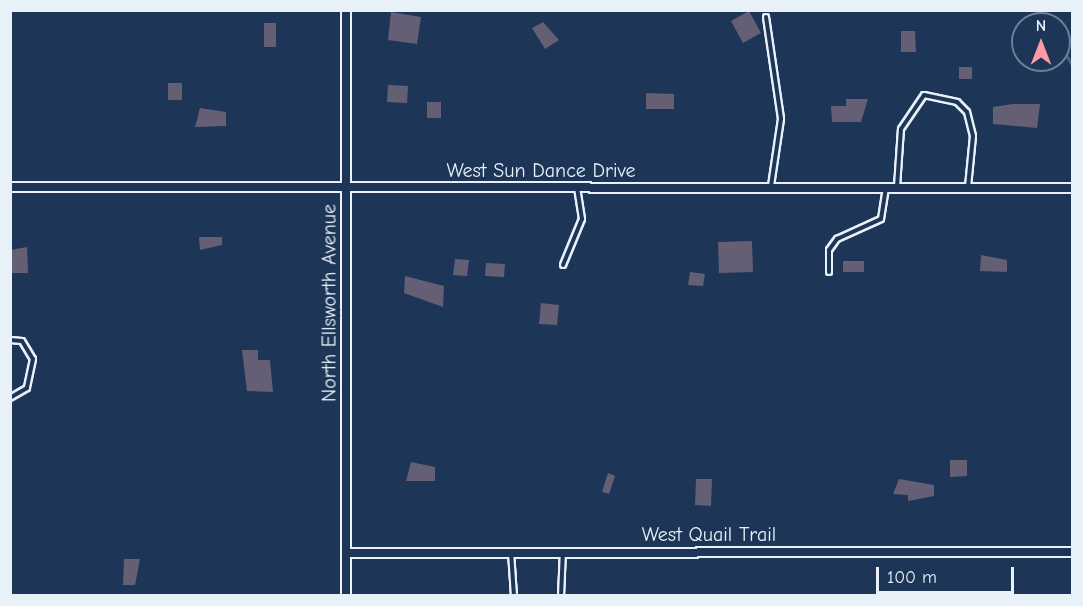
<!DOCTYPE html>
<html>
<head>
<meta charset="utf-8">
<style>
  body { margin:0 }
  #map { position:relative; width:1083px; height:606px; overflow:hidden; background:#1d3557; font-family:"Comic Neue",sans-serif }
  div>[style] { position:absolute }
  .stream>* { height:3px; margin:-1.5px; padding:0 1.5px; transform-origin:1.5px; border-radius:1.5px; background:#3d6982 }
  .building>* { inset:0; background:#645f74 }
  .roads { filter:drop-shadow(2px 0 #e8f1f8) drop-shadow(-2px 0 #e8f1f8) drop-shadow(0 2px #e8f1f8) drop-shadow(0 -2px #e8f1f8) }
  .lane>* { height:4px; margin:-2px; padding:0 2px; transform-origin:2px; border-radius:2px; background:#1d3557 }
  .street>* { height:8px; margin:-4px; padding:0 4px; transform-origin:4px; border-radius:4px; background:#1d3557 }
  span { translate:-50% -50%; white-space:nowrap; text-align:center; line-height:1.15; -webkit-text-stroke:4.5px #1d3557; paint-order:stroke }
  .street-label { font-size:20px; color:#e8f1f8 }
  .frame { position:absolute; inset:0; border:12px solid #e8f1f8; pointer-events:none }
  .north { position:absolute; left:1011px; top:12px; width:60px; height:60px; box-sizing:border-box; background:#1d3557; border:2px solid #6e8097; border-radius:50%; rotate:0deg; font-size:16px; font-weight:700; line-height:24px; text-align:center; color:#e8f1f8 }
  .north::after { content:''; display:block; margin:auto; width:21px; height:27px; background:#ff9aa2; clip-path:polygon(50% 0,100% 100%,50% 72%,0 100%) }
  .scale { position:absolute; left:876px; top:567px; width:138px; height:27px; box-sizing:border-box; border:3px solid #e8f1f8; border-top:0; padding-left:8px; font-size:18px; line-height:21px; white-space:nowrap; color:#e8f1f8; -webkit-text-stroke:4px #1d3557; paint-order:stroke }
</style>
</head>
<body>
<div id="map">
  <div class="stream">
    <i style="left:1038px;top:10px;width:17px;rotate:57deg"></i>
    <i style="left:1059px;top:44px;width:25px;rotate:58deg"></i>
  </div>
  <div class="building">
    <i style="clip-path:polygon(749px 11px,761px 33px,743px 43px,731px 21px)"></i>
    <i style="clip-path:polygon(391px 12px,421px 17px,417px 44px,388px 40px)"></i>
    <i style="clip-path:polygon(543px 22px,559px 40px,545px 49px,532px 28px)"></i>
    <i style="clip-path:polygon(264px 23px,276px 23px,276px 47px,264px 47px)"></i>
    <i style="clip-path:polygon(901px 31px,915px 31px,916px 52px,901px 52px)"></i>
    <i style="clip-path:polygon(959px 67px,972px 67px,972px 79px,959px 79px)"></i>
    <i style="clip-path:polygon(168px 83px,182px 83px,182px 100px,168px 100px)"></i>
    <i style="clip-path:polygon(388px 85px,408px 86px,407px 103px,387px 102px)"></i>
    <i style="clip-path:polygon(646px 93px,674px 94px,674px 109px,646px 109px)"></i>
    <i style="clip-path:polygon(846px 99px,868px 99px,861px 122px,832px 122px,831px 106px,846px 106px)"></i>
    <i style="clip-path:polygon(427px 102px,441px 102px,441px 118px,427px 118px)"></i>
    <i style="clip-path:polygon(1013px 104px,1040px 104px,1037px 128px,993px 124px,993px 107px)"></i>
    <i style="clip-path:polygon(200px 108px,226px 112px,226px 126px,195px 127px)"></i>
    <i style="clip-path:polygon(199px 237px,222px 237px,222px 245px,200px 250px)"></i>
    <i style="clip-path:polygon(752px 241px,753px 272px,719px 273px,718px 242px)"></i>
    <i style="clip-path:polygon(27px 247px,28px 273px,10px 273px,10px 250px)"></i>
    <i style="clip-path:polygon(981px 255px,1007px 260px,1007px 272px,980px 271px)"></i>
    <i style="clip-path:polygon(455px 259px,469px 260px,467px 276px,453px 275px)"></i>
    <i style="clip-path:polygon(843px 261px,864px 261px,864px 272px,843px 272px)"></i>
    <i style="clip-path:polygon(486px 263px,505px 264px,504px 277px,485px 276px)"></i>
    <i style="clip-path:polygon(690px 272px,705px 274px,703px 286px,688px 285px)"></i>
    <i style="clip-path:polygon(405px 276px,444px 286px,443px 307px,404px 293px)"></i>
    <i style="clip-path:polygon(541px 303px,559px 305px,557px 325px,539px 324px)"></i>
    <i style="clip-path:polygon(242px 350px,258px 350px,258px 360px,270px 360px,273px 392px,247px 391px)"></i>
    <i style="clip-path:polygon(950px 460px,967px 460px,967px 476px,950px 477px)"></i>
    <i style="clip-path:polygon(411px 462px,435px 467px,435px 481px,406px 481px)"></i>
    <i style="clip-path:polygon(608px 473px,615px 476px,609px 494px,602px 492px)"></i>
    <i style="clip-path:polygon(696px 479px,712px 479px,711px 506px,695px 505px)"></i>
    <i style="clip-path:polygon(899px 479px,934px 485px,934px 496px,908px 501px,908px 495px,893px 494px)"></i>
    <i style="clip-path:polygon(124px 559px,140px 559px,135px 585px,123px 585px)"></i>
  </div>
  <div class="roads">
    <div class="lane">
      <i style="left:766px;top:17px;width:103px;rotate:81.6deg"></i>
      <i style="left:781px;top:119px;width:68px;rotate:98.5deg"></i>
      <i style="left:897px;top:187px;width:58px;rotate:-86.1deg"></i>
      <i style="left:901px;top:129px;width:41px;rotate:-55.9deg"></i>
      <i style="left:924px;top:95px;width:34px;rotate:12deg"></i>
      <i style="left:957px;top:102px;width:14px;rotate:45deg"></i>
      <i style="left:967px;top:112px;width:25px;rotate:76deg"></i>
      <i style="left:973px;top:136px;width:51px;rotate:95.6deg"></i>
      <i style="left:563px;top:265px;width:50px;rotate:-67.6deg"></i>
      <i style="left:582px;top:219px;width:32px;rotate:-99deg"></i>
      <i style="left:829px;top:272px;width:22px;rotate:-90deg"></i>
      <i style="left:829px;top:250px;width:14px;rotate:-54deg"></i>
      <i style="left:837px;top:239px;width:48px;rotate:-24.4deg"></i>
      <i style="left:881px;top:219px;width:31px;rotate:-81deg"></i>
      <i style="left:10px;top:340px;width:12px;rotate:5deg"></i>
      <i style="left:22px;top:341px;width:21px;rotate:59deg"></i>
      <i style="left:33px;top:359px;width:30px;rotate:102deg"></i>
      <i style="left:27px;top:388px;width:20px;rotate:150deg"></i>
      <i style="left:511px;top:552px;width:44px;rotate:86.1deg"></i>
      <i style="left:561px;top:596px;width:45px;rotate:-87.5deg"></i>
    </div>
    <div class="street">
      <i style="left:10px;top:187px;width:1062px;rotate:0.05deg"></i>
      <i style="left:346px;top:553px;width:726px;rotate:-0.08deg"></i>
      <i style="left:346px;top:596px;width:586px;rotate:-90deg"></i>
    </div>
  </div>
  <div class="street-label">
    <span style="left:541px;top:170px">West Sun Dance Drive</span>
    <span style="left:329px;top:303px;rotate:-90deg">North Ellsworth Avenue</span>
    <span style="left:709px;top:534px">West Quail Trail</span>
  </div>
  <div class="frame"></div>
  <div class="north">N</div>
  <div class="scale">100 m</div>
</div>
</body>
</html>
